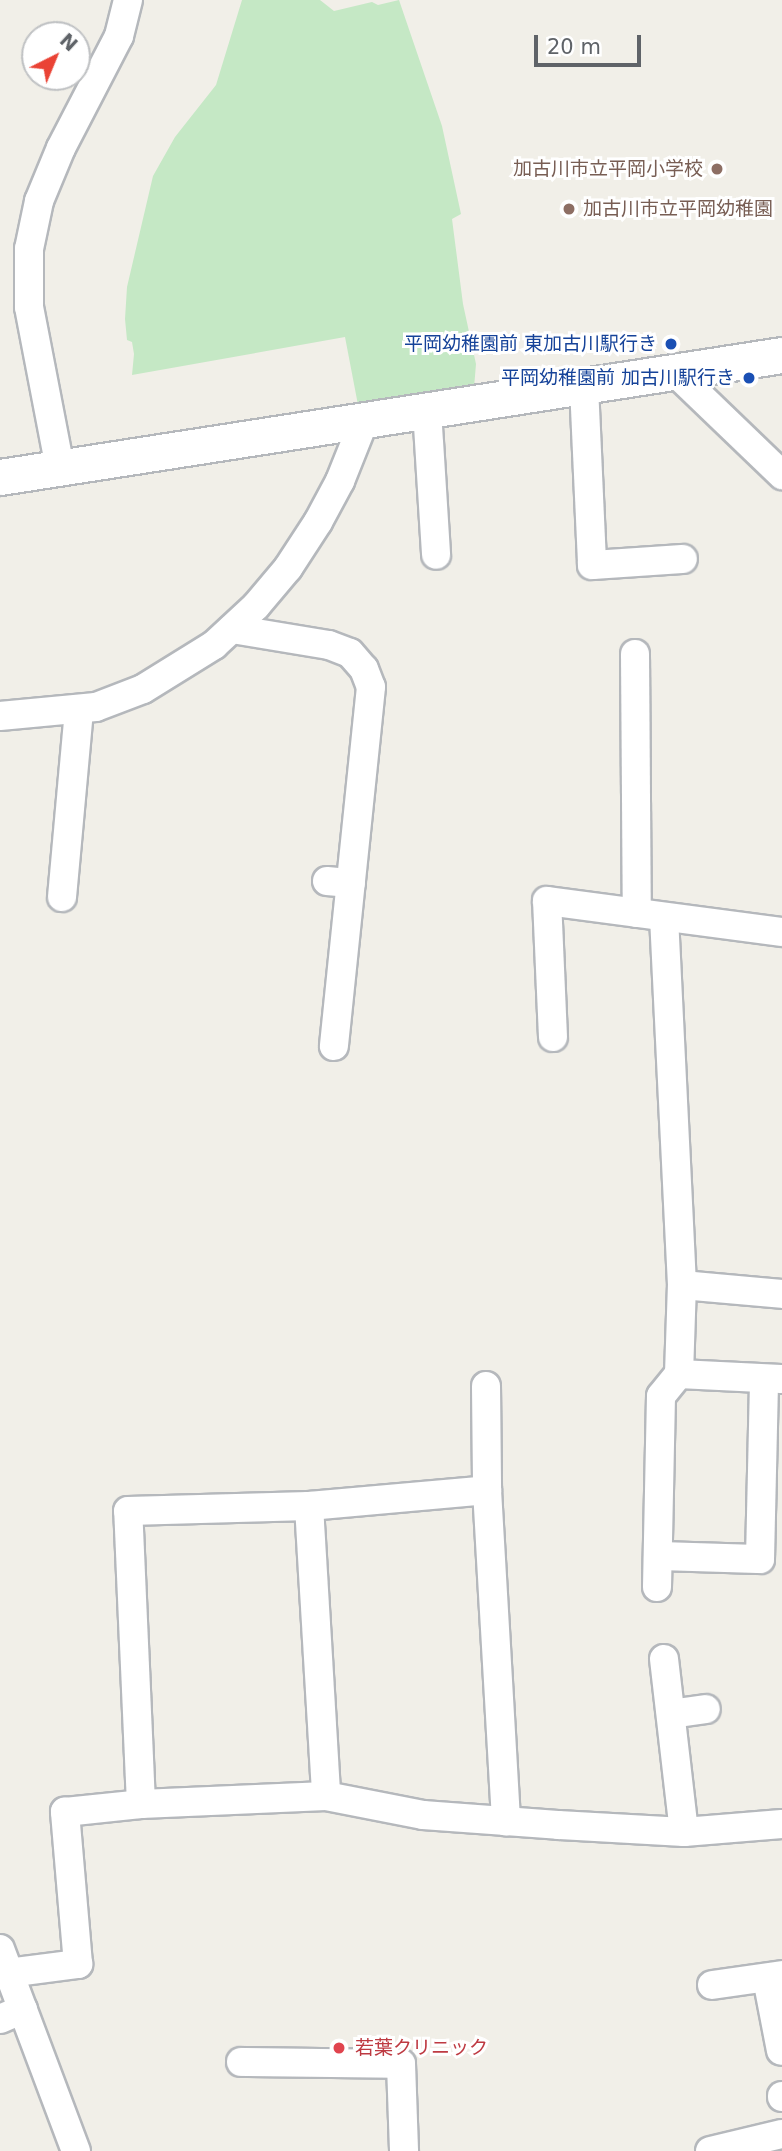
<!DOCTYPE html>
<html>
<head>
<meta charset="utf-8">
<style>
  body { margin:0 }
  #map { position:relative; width:782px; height:2151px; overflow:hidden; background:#f1efe8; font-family:"DejaVu Sans","Noto Sans JP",sans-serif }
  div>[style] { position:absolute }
  .green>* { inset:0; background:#c5e8c5 }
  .roads { filter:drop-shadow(2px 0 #b5b8bc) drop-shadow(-2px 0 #b5b8bc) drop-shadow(0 2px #b5b8bc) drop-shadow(0 -2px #b5b8bc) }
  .minor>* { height:28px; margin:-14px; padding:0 14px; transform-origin:14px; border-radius:14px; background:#fff }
  .tertiary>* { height:35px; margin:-17.5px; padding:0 17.5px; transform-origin:17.5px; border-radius:17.5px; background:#fff }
  .dots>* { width:19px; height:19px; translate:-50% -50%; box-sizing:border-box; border:4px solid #fff; border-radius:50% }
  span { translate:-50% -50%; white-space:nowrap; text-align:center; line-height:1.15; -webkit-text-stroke:6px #fff; paint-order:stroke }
  .education-label { font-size:19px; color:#785e54 }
  .right { translate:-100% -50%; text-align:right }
  .left { translate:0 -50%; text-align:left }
  .transit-label { font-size:19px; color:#164399 }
  .health-label { font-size:19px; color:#be3a42 }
  .north { position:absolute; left:21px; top:21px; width:70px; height:70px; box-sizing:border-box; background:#fff; border:2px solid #bfc1c3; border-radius:50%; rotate:43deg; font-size:19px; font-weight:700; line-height:28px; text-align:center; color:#5f6368 }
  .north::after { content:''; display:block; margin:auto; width:24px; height:32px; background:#ea4335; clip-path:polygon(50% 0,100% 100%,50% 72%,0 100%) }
  .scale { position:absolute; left:534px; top:35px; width:107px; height:32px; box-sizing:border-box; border:4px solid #5f6368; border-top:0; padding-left:9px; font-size:21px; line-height:24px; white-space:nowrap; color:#5f6368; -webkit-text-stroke:5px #fff; paint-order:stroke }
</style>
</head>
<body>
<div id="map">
  <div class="green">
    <i style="clip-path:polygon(242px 0,320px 0,334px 11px,372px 2px,378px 5px,399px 0,442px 126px,461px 214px,452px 219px,463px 304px,476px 364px,474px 388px,358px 405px,345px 337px,132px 375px,134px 354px,132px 342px,127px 340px,125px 319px,127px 287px,153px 176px,175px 137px,216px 85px)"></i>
  </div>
  <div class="roads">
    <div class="minor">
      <i style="left:675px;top:372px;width:149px;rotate:43.9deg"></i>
      <i style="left:584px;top:386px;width:179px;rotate:87.4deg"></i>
      <i style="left:592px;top:565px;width:91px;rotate:-3.8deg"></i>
      <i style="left:427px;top:410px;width:145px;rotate:86.4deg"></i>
      <i style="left:60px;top:468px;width:164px;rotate:-100.9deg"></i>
      <i style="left:29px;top:307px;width:58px;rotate:-90deg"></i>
      <i style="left:29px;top:249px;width:49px;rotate:-78.2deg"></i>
      <i style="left:39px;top:201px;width:57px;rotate:-67.5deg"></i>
      <i style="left:61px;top:148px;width:126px;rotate:-62.6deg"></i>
      <i style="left:119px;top:36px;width:37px;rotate:-76deg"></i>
      <i style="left:232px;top:629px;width:98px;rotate:9.4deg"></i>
      <i style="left:329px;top:645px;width:22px;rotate:21deg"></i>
      <i style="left:350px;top:653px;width:21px;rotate:49deg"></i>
      <i style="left:364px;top:669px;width:19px;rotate:69deg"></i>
      <i style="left:371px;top:687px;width:361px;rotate:95.9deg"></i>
      <i style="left:635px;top:654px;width:259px;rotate:89.6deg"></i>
      <i style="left:0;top:716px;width:96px;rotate:-5.4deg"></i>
      <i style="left:96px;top:707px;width:50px;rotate:-21deg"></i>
      <i style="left:143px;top:689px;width:84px;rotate:-31.8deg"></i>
      <i style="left:214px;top:645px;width:57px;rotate:-42.9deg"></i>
      <i style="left:256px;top:606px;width:50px;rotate:-49.9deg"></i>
      <i style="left:288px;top:568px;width:55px;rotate:-56.9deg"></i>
      <i style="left:318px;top:522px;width:47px;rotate:-61.8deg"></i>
      <i style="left:340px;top:481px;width:65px;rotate:-68.2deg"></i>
      <i style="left:327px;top:881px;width:24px;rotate:5deg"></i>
      <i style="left:62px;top:897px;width:188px;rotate:-84.8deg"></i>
      <i style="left:553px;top:1037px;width:136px;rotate:-92.5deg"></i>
      <i style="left:547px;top:901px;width:237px;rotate:7.5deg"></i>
      <i style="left:682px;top:1285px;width:100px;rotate:5.1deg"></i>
      <i style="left:679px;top:1374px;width:102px;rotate:2.8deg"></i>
      <i style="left:486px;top:1386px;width:104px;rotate:89.4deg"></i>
      <i style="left:487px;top:1490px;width:332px;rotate:86.7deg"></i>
      <i style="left:309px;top:1506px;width:290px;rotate:86.6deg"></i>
      <i style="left:658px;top:1556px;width:102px;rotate:1.7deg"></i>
      <i style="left:760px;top:1559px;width:180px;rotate:-88.7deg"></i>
      <i style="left:657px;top:1587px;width:191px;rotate:-88.8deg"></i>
      <i style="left:661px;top:1396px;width:28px;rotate:-51deg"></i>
      <i style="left:679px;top:1374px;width:89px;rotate:-88.1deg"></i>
      <i style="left:682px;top:1285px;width:368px;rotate:-92.8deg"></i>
      <i style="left:664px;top:1659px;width:174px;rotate:83.4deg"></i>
      <i style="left:671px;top:1714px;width:35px;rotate:-8deg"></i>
      <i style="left:141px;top:1804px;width:293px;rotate:-92.5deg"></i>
      <i style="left:128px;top:1511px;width:181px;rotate:-1.6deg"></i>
      <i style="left:309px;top:1506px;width:179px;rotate:-5.1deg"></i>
      <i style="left:0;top:1949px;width:216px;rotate:69.4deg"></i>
      <i style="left:8px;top:1973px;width:71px;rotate:-7.3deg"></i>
      <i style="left:78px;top:1964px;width:153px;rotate:-94.9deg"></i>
      <i style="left:65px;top:1812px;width:76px;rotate:-6deg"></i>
      <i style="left:141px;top:1804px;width:185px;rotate:-2.5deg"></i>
      <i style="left:326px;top:1796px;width:99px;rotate:11.1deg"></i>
      <i style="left:423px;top:1815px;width:135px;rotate:4.2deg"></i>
      <i style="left:558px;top:1825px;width:126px;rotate:3.2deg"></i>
      <i style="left:684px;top:1832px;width:98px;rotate:-4.7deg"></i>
      <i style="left:767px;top:1978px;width:74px;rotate:79.1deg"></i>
      <i style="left:712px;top:1985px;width:71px;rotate:-8.1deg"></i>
      <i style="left:0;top:2019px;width:25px;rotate:-23deg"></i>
      <i style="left:241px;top:2062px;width:160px;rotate:0.7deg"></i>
      <i style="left:401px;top:2064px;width:87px;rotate:88deg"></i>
      <i style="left:782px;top:2096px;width:1px;rotate:90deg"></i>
      <i style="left:710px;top:2151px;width:74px;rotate:-13.3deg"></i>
    </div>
    <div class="tertiary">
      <i style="left:0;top:477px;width:791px;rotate:-8.87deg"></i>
    </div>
  </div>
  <div class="dots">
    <i style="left:717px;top:169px;background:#8d6e63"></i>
    <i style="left:569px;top:209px;background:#8d6e63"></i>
    <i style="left:671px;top:344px;background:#1a4fb4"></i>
    <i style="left:749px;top:378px;background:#1a4fb4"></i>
    <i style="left:339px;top:2048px;background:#e0444e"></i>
  </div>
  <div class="education-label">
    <span class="right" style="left:703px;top:169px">加古川市立平岡小学校</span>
    <span class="left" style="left:583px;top:209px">加古川市立平岡幼稚園</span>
  </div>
  <div class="transit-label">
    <span class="right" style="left:657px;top:344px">平岡幼稚園前 東加古川駅行き</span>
    <span class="right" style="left:735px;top:378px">平岡幼稚園前 加古川駅行き</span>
  </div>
  <div class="health-label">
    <span class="left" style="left:355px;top:2048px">若葉クリニック</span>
  </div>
  <div class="north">N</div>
  <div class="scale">20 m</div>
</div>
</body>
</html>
